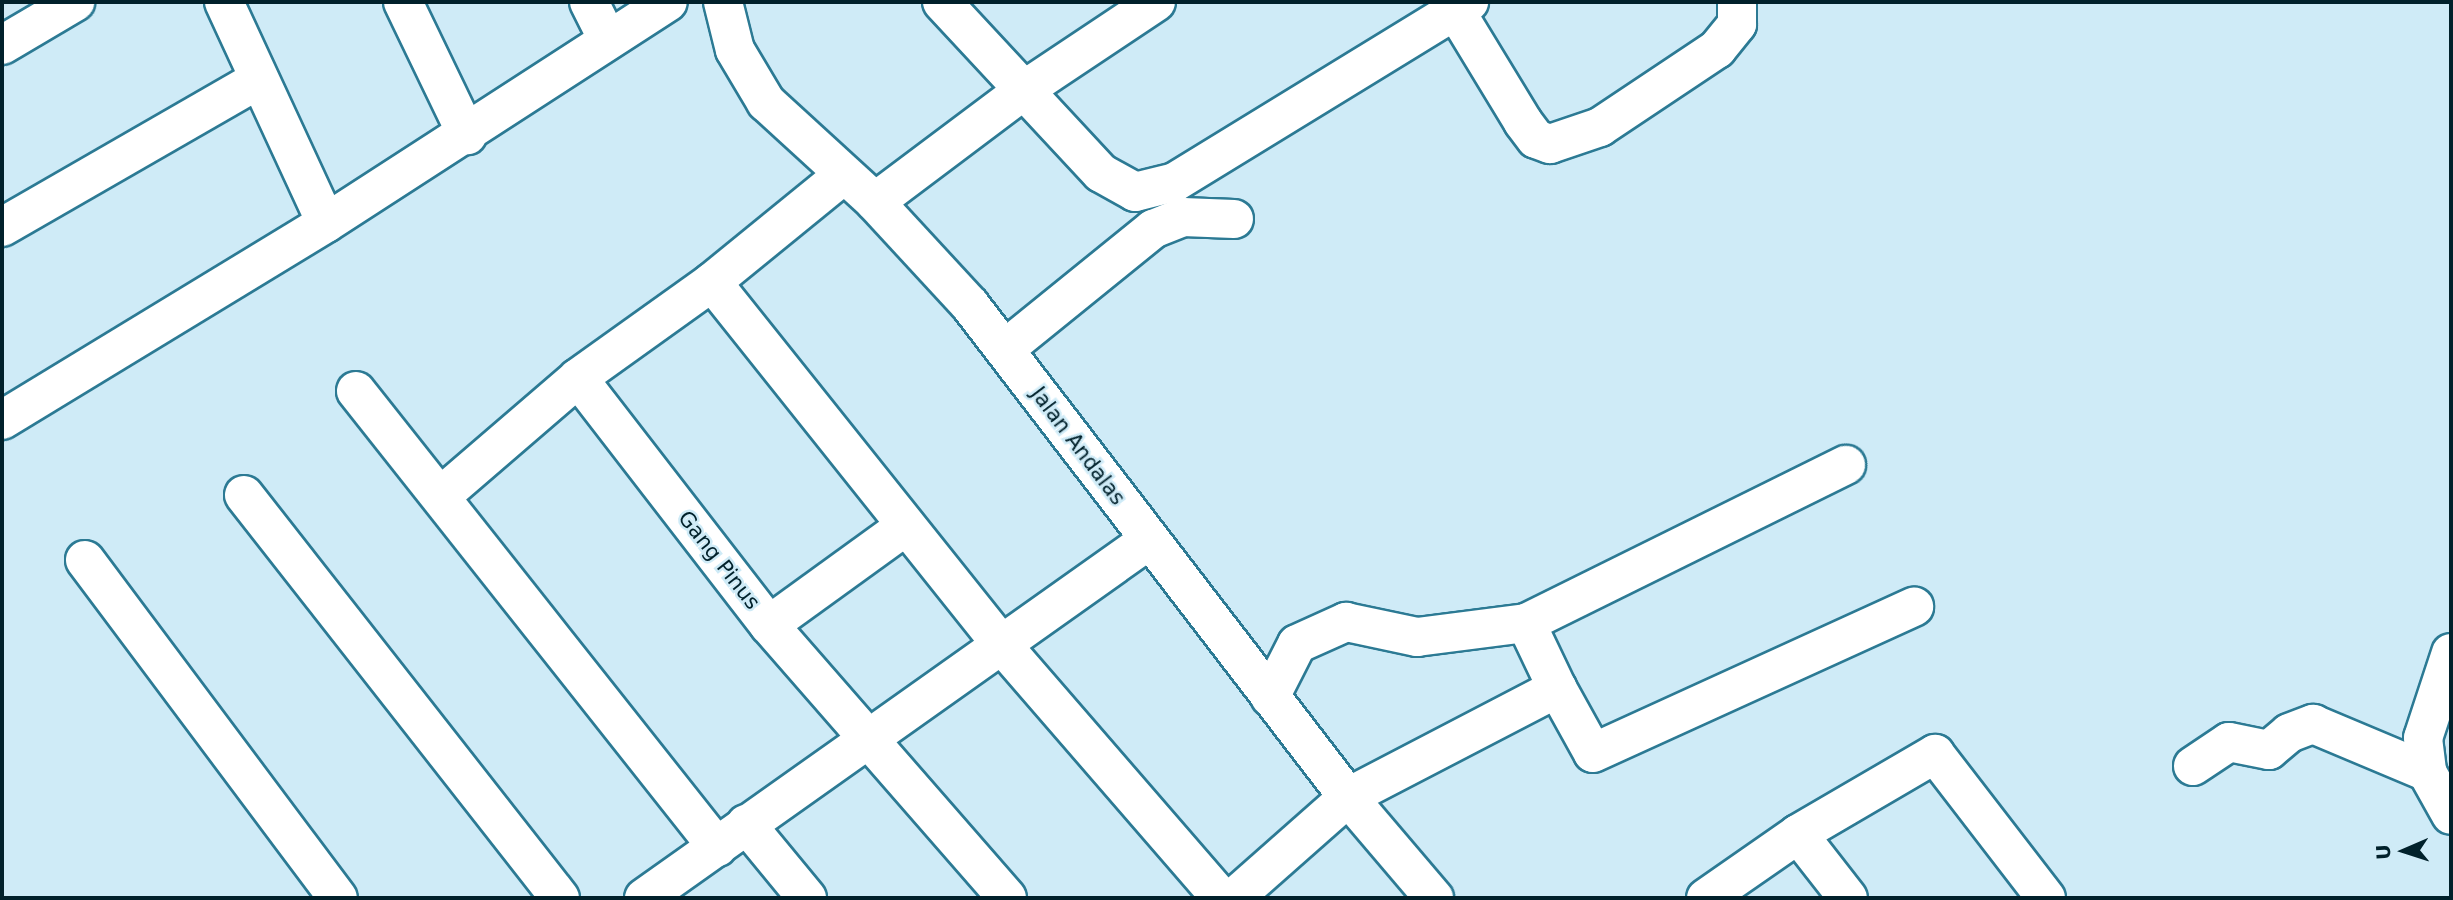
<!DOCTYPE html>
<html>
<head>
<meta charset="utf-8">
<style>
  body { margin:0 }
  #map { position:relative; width:2453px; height:900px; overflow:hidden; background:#cfebf7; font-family:"DejaVu Sans",sans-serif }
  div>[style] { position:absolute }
  .roads { filter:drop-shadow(2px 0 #2c7a94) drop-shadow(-2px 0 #2c7a94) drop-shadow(0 2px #2c7a94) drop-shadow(0 -2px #2c7a94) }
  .minor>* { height:38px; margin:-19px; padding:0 19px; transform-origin:19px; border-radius:19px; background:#fff }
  span { translate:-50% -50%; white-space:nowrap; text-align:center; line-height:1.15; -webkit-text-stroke:5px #cfebf7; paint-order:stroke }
  .street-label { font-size:21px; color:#01212b }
  .frame { position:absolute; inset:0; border:4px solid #01212b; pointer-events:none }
  .north { position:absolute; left:2369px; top:816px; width:70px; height:70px; -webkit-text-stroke:5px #cfebf7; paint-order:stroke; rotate:267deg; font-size:19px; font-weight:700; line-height:28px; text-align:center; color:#01212b }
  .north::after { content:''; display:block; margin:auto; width:24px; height:32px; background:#01212b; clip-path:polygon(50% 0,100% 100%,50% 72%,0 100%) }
</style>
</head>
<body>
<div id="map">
  <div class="roads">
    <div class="minor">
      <i style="left:224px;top:2px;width:243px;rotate:65.2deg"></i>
      <i style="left:326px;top:223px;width:407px;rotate:-32.9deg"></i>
      <i style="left:403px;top:2px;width:148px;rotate:64.3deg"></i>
      <i style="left:589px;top:2px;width:42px;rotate:63.4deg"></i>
      <i style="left:723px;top:2px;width:49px;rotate:76deg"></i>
      <i style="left:735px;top:50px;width:61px;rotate:59.2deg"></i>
      <i style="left:766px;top:102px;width:148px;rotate:42.5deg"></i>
      <i style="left:875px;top:202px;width:140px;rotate:47.3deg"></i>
      <i style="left:970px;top:305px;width:620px;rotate:52.47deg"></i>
      <i style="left:1348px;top:797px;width:133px;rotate:49.6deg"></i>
      <i style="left:942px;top:2px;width:233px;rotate:47.1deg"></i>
      <i style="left:1101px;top:173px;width:39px;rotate:29deg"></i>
      <i style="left:1135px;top:192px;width:41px;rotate:-14deg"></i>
      <i style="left:1175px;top:182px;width:345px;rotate:-31.5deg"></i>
      <i style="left:1455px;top:10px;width:131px;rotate:58.7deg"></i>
      <i style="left:1523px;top:122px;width:21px;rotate:53deg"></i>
      <i style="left:1536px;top:139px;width:15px;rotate:20deg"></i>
      <i style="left:1550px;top:144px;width:53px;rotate:-18.8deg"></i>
      <i style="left:1600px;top:127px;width:141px;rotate:-33.7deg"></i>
      <i style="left:1717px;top:49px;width:32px;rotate:-51deg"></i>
      <i style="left:1737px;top:24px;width:22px;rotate:-90deg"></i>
      <i style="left:2px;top:45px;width:85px;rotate:-30.5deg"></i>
      <i style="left:875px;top:202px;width:190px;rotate:-36.9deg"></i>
      <i style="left:1027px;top:88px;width:155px;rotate:-33.7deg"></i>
      <i style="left:2px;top:227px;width:295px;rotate:-29.9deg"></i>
      <i style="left:712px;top:282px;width:465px;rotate:51.4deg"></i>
      <i style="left:1002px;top:645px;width:335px;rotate:49.1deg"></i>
      <i style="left:1005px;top:349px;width:191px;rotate:-39deg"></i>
      <i style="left:1153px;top:229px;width:32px;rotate:-22deg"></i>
      <i style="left:1183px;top:217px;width:51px;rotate:2.2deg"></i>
      <i style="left:578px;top:378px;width:312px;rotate:52.3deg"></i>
      <i style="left:769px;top:625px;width:362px;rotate:48.9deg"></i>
      <i style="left:356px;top:391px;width:582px;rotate:51.63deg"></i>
      <i style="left:2px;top:420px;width:379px;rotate:-31.3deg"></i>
      <i style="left:244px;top:495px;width:512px;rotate:51.9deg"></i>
      <i style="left:441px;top:496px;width:181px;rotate:-40.7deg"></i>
      <i style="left:578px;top:378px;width:165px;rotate:-35.6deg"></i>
      <i style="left:712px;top:282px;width:169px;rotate:-39.2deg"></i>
      <i style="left:85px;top:560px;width:422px;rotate:53.2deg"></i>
      <i style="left:769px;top:625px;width:169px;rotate:-35.9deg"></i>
      <i style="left:2451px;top:653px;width:89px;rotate:108.2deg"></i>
      <i style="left:2423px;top:738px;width:34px;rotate:83deg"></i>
      <i style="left:2427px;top:772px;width:49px;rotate:60.8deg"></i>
      <i style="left:1557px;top:688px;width:74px;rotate:61deg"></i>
      <i style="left:1593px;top:753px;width:353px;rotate:-24.5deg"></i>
      <i style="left:1270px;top:697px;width:59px;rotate:-63deg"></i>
      <i style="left:1297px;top:644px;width:54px;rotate:-24.2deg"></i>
      <i style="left:1346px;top:622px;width:73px;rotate:11.9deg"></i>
      <i style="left:1417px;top:637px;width:110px;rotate:-7.3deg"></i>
      <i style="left:2193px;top:766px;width:43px;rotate:-33.7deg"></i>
      <i style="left:2229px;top:742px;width:41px;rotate:11.3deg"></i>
      <i style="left:2269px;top:750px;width:26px;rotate:-40deg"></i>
      <i style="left:2289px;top:733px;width:26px;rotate:-21deg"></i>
      <i style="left:2313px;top:724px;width:124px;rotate:22.8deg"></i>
      <i style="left:746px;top:824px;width:96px;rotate:50.5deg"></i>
      <i style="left:1798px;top:834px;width:159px;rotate:-30.3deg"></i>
      <i style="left:1935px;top:754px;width:182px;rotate:52.4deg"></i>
      <i style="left:644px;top:898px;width:619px;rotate:-35.33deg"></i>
      <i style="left:1234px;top:898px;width:152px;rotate:-41.5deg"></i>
      <i style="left:1348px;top:797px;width:236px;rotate:-27.5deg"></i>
      <i style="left:1557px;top:688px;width:72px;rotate:-115.5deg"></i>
      <i style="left:1526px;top:623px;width:357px;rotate:-26.3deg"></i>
      <i style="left:1706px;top:898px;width:112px;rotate:-34.8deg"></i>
      <i style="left:1798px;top:834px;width:81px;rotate:52deg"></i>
    </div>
  </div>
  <div class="street-label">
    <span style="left:1078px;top:446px;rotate:53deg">Jalan Andalas</span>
    <span style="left:719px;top:560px;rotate:52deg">Gang Pinus</span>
  </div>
  <div class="frame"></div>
  <div class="north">U</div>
</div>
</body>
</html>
